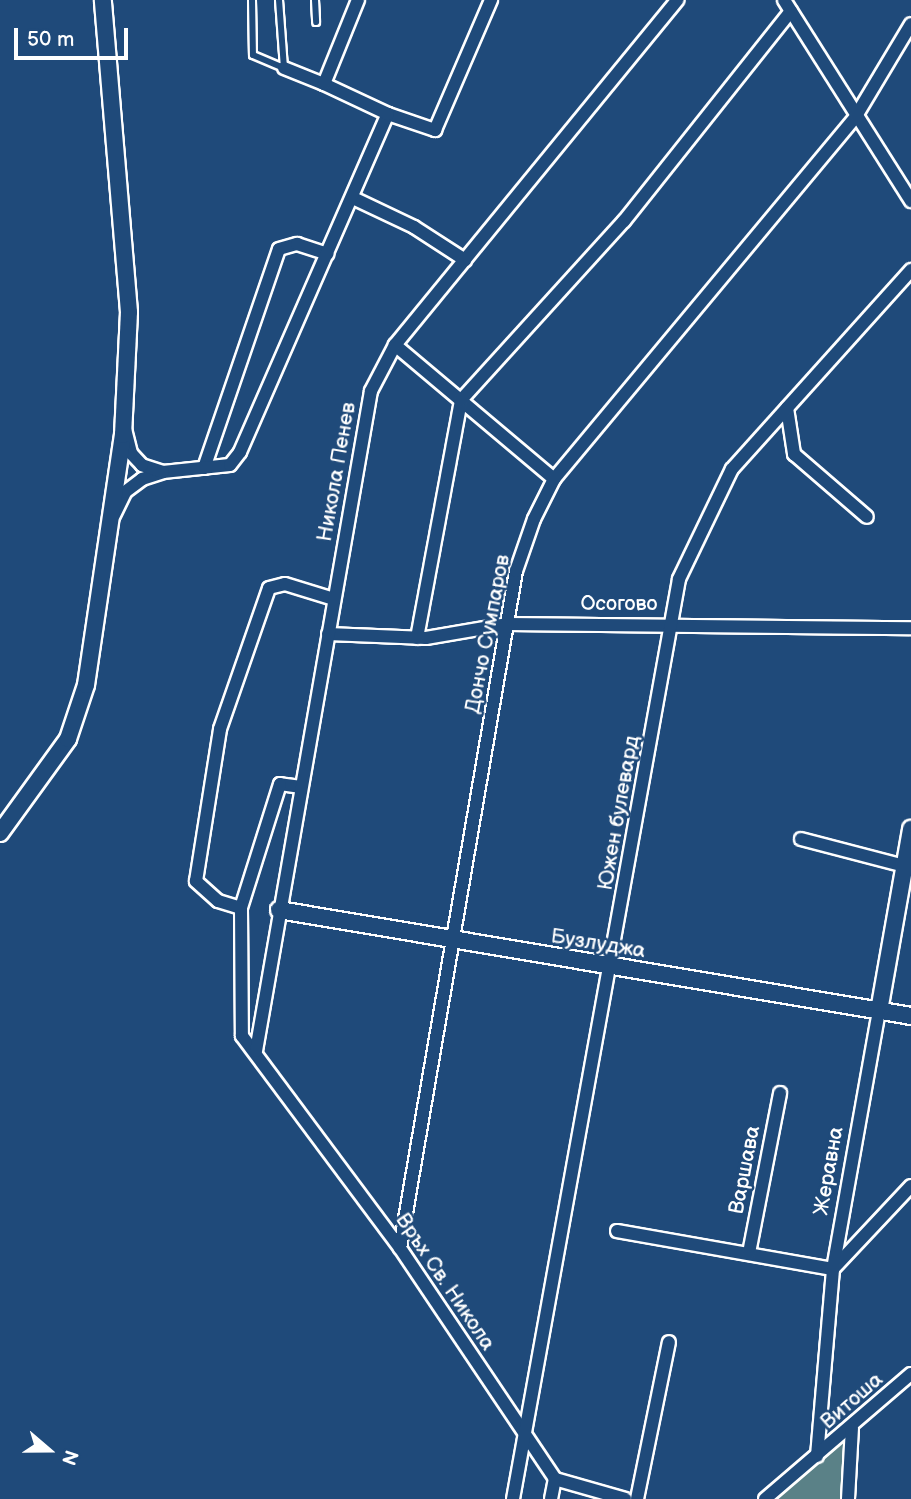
<!DOCTYPE html>
<html>
<head>
<meta charset="utf-8">
<style>
  body { margin:0 }
  #map { position:relative; width:911px; height:1499px; overflow:hidden; background:#1f4a7a; font-family:"Balsamiq Sans",sans-serif }
  div>[style] { position:absolute }
  .green>* { inset:0; background:#5a8187 }
  .roads { filter:drop-shadow(2px 0 #fff) drop-shadow(-2px 0 #fff) drop-shadow(0 2px #fff) drop-shadow(0 -2px #fff) }
  .service>* { height:6px; margin:-3px; padding:0 3px; transform-origin:3px; border-radius:3px; background:#1f4a7a }
  .minor>* { height:12px; margin:-6px; padding:0 6px; transform-origin:6px; border-radius:6px; background:#1f4a7a }
  .tertiary>* { height:16px; margin:-8px; padding:0 8px; transform-origin:8px; border-radius:8px; background:#1f4a7a }
  span { translate:-50% -50%; white-space:nowrap; text-align:center; line-height:1.15; -webkit-text-stroke:5px #1f4a7a; paint-order:stroke }
  .street-label { font-size:21px; color:#fff }
  .north { position:absolute; left:14px; top:1415px; width:70px; height:70px; -webkit-text-stroke:5px #1f4a7a; paint-order:stroke; rotate:110deg; font-size:19px; font-weight:700; line-height:28px; text-align:center; color:#fff }
  .north::after { content:''; display:block; margin:auto; width:24px; height:32px; background:#fff; clip-path:polygon(50% 0,100% 100%,50% 72%,0 100%) }
  .scale { position:absolute; left:14px; top:28px; width:114px; height:32px; box-sizing:border-box; border:4px solid #fff; border-top:0; padding-left:9px; font-size:21px; line-height:24px; white-space:nowrap; color:#fff; -webkit-text-stroke:5px #1f4a7a; paint-order:stroke }
</style>
</head>
<body>
<div id="map">
  <div class="green">
    <i style="clip-path:polygon(845px 1441px,842px 1499px,775px 1499px)"></i>
  </div>
  <div class="roads">
    <div class="service">
      <i style="left:252px;top:0;width:55px;rotate:89deg"></i>
      <i style="left:253px;top:55px;width:34px;rotate:23deg"></i>
      <i style="left:279px;top:0;width:68px;rotate:85.8deg"></i>
      <i style="left:315px;top:0;width:22px;rotate:87deg"></i>
    </div>
    <div class="minor">
      <i style="left:784px;top:0;width:238px;rotate:57.7deg"></i>
      <i style="left:284px;top:68px;width:43px;rotate:21.8deg"></i>
      <i style="left:388px;top:114px;width:50px;rotate:18.8deg"></i>
      <i style="left:435px;top:130px;width:142px;rotate:-66.7deg"></i>
      <i style="left:353px;top:198px;width:68px;rotate:25.4deg"></i>
      <i style="left:414px;top:227px;width:61px;rotate:32.9deg"></i>
      <i style="left:395px;top:345px;width:208px;rotate:40.1deg"></i>
      <i style="left:787px;top:408px;width:47px;rotate:81.3deg"></i>
      <i style="left:794px;top:454px;width:96px;rotate:40.8deg"></i>
      <i style="left:204px;top:468px;width:231px;rotate:-71.1deg"></i>
      <i style="left:279px;top:249px;width:19px;rotate:-16deg"></i>
      <i style="left:297px;top:244px;width:32px;rotate:18deg"></i>
      <i style="left:163px;top:472px;width:67px;rotate:-6deg"></i>
      <i style="left:230px;top:465px;width:16px;rotate:-52deg"></i>
      <i style="left:240px;top:452px;width:369px;rotate:-66.4deg"></i>
      <i style="left:388px;top:114px;width:71px;rotate:-154.9deg"></i>
      <i style="left:324px;top:84px;width:91px;rotate:-68deg"></i>
      <i style="left:114px;top:515px;width:25px;rotate:-64deg"></i>
      <i style="left:125px;top:492px;width:21px;rotate:-37deg"></i>
      <i style="left:142px;top:479px;width:22px;rotate:-18deg"></i>
      <i style="left:163px;top:472px;width:22px;rotate:-162deg"></i>
      <i style="left:142px;top:465px;width:16px;rotate:-133deg"></i>
      <i style="left:131px;top:453px;width:25px;rotate:-104deg"></i>
      <i style="left:328px;top:634px;width:98px;rotate:2.3deg"></i>
      <i style="left:426px;top:638px;width:83px;rotate:-9.7deg"></i>
      <i style="left:508px;top:624px;width:403px;rotate:0.6deg"></i>
      <i style="left:417px;top:638px;width:242px;rotate:-79.5deg"></i>
      <i style="left:461px;top:400px;width:242px;rotate:-47.7deg"></i>
      <i style="left:624px;top:221px;width:268px;rotate:-51.5deg"></i>
      <i style="left:301px;top:787px;width:21px;rotate:-172deg"></i>
      <i style="left:280px;top:784px;width:130px;rotate:107.5deg"></i>
      <i style="left:241px;top:908px;width:128px;rotate:89.6deg"></i>
      <i style="left:242px;top:1036px;width:264px;rotate:53.3deg"></i>
      <i style="left:400px;top:1248px;width:278px;rotate:56.1deg"></i>
      <i style="left:555px;top:1479px;width:73px;rotate:15.9deg"></i>
      <i style="left:801px;top:839px;width:107px;rotate:14.6deg"></i>
      <i style="left:241px;top:908px;width:24px;rotate:-163deg"></i>
      <i style="left:218px;top:901px;width:30px;rotate:-138deg"></i>
      <i style="left:196px;top:881px;width:154px;rotate:-81deg"></i>
      <i style="left:220px;top:729px;width:149px;rotate:-70.8deg"></i>
      <i style="left:269px;top:588px;width:16px;rotate:-14deg"></i>
      <i style="left:285px;top:584px;width:51px;rotate:17deg"></i>
      <i style="left:256px;top:1051px;width:670px;rotate:-80.12deg"></i>
      <i style="left:371px;top:391px;width:52px;rotate:-62.4deg"></i>
      <i style="left:395px;top:345px;width:446px;rotate:-50.7deg"></i>
      <i style="left:617px;top:1231px;width:219px;rotate:10deg"></i>
      <i style="left:833px;top:1269px;width:114px;rotate:-46.8deg"></i>
      <i style="left:400px;top:1248px;width:687px;rotate:-80.28deg"></i>
      <i style="left:516px;top:571px;width:55px;rotate:-70.9deg"></i>
      <i style="left:534px;top:519px;width:45px;rotate:-63.4deg"></i>
      <i style="left:554px;top:479px;width:472px;rotate:-50.2deg"></i>
      <i style="left:856px;top:116px;width:107px;rotate:-59.1deg"></i>
      <i style="left:749px;top:1253px;width:163px;rotate:-79deg"></i>
      <i style="left:817px;top:1456px;width:188px;rotate:-85.1deg"></i>
      <i style="left:833px;top:1269px;width:262px;rotate:-79.9deg"></i>
      <i style="left:513px;top:1499px;width:935px;rotate:-79.77deg"></i>
      <i style="left:679px;top:579px;width:122px;rotate:-64.3deg"></i>
      <i style="left:732px;top:469px;width:268px;rotate:-48deg"></i>
      <i style="left:551px;top:1499px;width:20px;rotate:-79deg"></i>
      <i style="left:637px;top:1499px;width:160px;rotate:-78.5deg"></i>
      <i style="left:765px;top:1499px;width:192px;rotate:-40.6deg"></i>
      <i style="left:848px;top:1499px;width:71px;rotate:-86.8deg"></i>
    </div>
    <div class="tertiary">
      <i style="left:0;top:833px;width:116px;rotate:-54.1deg"></i>
      <i style="left:68px;top:739px;width:57px;rotate:-71.6deg"></i>
      <i style="left:86px;top:685px;width:253px;rotate:-81.6deg"></i>
      <i style="left:123px;top:435px;width:123px;rotate:-87.2deg"></i>
      <i style="left:129px;top:312px;width:313px;rotate:-94.8deg"></i>
      <i style="left:279px;top:910px;width:641px;rotate:9.52deg"></i>
      <i style="left:879px;top:1011px;width:185px;rotate:-80deg"></i>
    </div>
  </div>
  <div class="street-label">
    <span style="left:337px;top:472px;rotate:-80deg">Никола Пенев</span>
    <span style="left:619px;top:604px">Осогово</span>
    <span style="left:488px;top:634px;rotate:-79deg">Дончо Сумпаров</span>
    <span style="left:619px;top:813px;rotate:-80deg">Южен булевард</span>
    <span style="left:598px;top:944px;rotate:9deg">Бузлуджа</span>
    <span style="left:745px;top:1170px;rotate:-79deg">Варшава</span>
    <span style="left:829px;top:1171px;rotate:-80deg">Жеравна</span>
    <span style="left:445px;top:1282px;rotate:56deg">Връх Св. Никола</span>
    <span style="left:852px;top:1401px;rotate:-41deg">Витоша</span>
  </div>
  <div class="north">N</div>
  <div class="scale">50 m</div>
</div>
</body>
</html>
